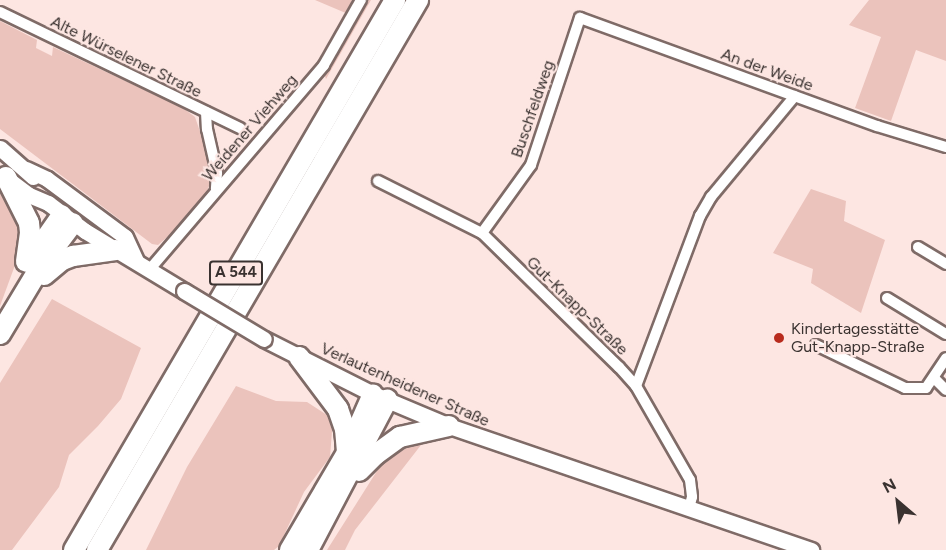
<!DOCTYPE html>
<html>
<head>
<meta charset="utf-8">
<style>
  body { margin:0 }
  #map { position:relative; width:946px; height:550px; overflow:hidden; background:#fde6e2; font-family:Figtree,sans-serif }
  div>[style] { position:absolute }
  .green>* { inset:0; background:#ebc3bc }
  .roads { filter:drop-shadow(2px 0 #7f6b67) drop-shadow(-2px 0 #7f6b67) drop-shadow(0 2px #7f6b67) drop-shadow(0 -2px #7f6b67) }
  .street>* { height:10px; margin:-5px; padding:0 5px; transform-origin:5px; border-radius:5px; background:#fff }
  .secondary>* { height:15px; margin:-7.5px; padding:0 7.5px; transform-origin:7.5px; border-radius:7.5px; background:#fff }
  .highway>* { height:20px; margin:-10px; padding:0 10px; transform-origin:10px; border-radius:10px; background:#fff }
  .bridges { filter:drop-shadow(2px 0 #7f6b67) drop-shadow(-2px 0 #7f6b67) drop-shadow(0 2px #7f6b67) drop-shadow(0 -2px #7f6b67) }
  .secondary-bridge>* { height:15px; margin:-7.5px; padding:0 7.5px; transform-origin:7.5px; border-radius:7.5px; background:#fff }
  .dots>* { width:16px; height:16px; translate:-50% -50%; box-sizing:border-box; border:3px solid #fde6e2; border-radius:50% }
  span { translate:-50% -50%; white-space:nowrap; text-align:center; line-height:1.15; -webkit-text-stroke:4.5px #fde6e2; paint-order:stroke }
  .shield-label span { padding:2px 4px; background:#fde6e2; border:2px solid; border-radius:4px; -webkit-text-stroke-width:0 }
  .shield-label { font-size:15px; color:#3a3230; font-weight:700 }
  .street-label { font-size:16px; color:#3a3230 }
  .poi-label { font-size:16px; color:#3a3230 }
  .left { translate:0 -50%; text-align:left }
  .north { position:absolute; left:868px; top:472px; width:60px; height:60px; -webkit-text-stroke:4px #fde6e2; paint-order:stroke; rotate:332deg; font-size:16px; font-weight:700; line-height:24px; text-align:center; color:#3a3230 }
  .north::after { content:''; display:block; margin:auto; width:21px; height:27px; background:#3a3230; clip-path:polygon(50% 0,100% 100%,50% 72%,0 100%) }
</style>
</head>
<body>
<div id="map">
  <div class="green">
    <i style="clip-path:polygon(315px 0,371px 0,326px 79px,321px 64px,348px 14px)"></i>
    <i style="clip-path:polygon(869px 0,946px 0,946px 61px,916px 50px,891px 121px,855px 108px,881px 37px,849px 25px)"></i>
    <i style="clip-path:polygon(0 21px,37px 40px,36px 48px,52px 56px,53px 47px,183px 108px,195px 117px,208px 155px,212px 176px,207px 192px,173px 232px,158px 245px,152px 244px,0 129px)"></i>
    <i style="clip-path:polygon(811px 189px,846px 201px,844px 221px,885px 240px,861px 313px,811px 283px,813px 269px,773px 253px)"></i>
    <i style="clip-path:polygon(0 192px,13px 201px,25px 238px,0 306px)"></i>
    <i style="clip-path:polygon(52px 299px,141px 348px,121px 399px,98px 426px,69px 455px,59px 487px,12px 550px,0 550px,0 383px)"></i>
    <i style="clip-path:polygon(236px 386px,276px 401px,307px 402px,333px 419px,330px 457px,304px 492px,279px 546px,274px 550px,146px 550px,187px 467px)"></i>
    <i style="clip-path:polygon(406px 445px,421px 445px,355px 530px,345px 550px,327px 550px,382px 463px)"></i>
  </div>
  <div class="roads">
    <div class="street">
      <i style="left:0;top:12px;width:267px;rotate:25.8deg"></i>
      <i style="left:206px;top:112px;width:17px;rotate:87deg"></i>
      <i style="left:207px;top:129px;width:45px;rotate:77.2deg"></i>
      <i style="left:217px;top:173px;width:16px;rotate:94deg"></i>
      <i style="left:378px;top:181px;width:116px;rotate:26.6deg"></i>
      <i style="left:482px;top:233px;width:192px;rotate:44.4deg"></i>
      <i style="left:619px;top:367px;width:25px;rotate:48deg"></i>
      <i style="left:636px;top:386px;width:108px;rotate:60.1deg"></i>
      <i style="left:690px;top:480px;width:17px;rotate:83deg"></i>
      <i style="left:692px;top:497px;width:11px;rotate:105deg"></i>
      <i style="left:482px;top:233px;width:84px;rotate:-54.2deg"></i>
      <i style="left:531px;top:165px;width:155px;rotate:-71.6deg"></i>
      <i style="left:580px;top:18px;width:316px;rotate:20deg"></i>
      <i style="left:877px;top:126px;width:72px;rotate:16.9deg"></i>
      <i style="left:918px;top:247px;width:33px;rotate:31deg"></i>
      <i style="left:150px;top:269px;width:268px;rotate:-49.5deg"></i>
      <i style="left:324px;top:65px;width:75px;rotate:-60.4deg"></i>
      <i style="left:887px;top:298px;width:69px;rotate:31.4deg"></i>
      <i style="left:816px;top:345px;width:99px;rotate:25.8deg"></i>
      <i style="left:905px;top:388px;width:21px"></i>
      <i style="left:926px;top:388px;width:36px;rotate:-56deg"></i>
      <i style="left:934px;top:378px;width:17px;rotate:45deg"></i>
      <i style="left:636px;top:386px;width:182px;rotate:-69.4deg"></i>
      <i style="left:700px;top:216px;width:22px;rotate:-60deg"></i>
      <i style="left:711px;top:197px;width:131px;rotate:-50.3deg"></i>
    </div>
    <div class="secondary">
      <i style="left:0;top:148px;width:44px;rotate:41.3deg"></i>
      <i style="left:26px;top:169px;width:23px;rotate:25deg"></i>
      <i style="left:47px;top:179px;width:97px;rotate:36.6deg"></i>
      <i style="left:125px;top:237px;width:26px;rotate:65deg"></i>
      <i style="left:9px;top:180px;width:25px;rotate:37deg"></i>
      <i style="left:29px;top:195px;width:21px;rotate:23deg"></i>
      <i style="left:48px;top:203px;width:46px;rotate:37.1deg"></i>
      <i style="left:85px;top:231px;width:116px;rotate:31.2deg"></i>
      <i style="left:264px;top:339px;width:122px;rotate:26.8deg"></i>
      <i style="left:373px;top:394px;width:82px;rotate:22.8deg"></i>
      <i style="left:449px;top:426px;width:383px;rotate:18.9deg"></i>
    </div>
    <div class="highway">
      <i style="left:6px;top:177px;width:51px;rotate:63.4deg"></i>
      <i style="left:29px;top:223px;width:10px;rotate:84deg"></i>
      <i style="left:30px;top:233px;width:29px;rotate:98deg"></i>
      <i style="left:32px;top:258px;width:52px;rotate:-55.1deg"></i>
      <i style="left:44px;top:275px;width:23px;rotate:-40deg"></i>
      <i style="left:62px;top:260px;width:12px;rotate:-20deg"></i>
      <i style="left:73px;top:256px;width:43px;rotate:-7.9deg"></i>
      <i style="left:0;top:334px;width:82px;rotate:-59deg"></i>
      <i style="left:42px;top:264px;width:51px;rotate:-52.9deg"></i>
      <i style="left:299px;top:357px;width:65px;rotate:53.1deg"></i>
      <i style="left:338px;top:409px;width:21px;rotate:71deg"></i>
      <i style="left:345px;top:429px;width:22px;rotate:85deg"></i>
      <i style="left:359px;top:471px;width:23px;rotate:-45deg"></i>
      <i style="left:375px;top:455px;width:31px;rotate:-36deg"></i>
      <i style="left:400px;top:437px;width:50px;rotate:-12.7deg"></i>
      <i style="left:74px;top:550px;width:637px;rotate:-59.73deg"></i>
      <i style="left:97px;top:550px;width:637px;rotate:-59.73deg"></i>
      <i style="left:290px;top:550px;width:113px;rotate:-59.6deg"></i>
      <i style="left:347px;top:453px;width:64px;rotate:-66.2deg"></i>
      <i style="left:308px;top:550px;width:170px;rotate:-62.2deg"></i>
    </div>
  </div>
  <div class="bridges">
    <div class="secondary-bridge">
      <i style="left:184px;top:291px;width:93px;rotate:31deg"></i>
    </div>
  </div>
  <div class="dots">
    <i style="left:779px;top:338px;background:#b82b1d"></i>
  </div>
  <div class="shield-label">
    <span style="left:236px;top:273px">A 544</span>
  </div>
  <div class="street-label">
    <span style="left:126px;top:57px;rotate:26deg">Alte Würselener Straße</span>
    <span style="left:767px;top:70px;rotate:20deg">An der Weide</span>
    <span style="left:533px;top:109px;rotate:-71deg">Buschfeldweg</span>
    <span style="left:250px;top:128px;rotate:-49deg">Weidener Viehweg</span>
    <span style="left:577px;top:306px;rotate:44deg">Gut-Knapp-Straße</span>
    <span style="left:405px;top:385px;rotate:24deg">Verlautenheidener Straße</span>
  </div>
  <div class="poi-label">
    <span class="left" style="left:791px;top:338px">Kindertagesstätte<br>Gut-Knapp-Straße</span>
  </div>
  <div class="north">N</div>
</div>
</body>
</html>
